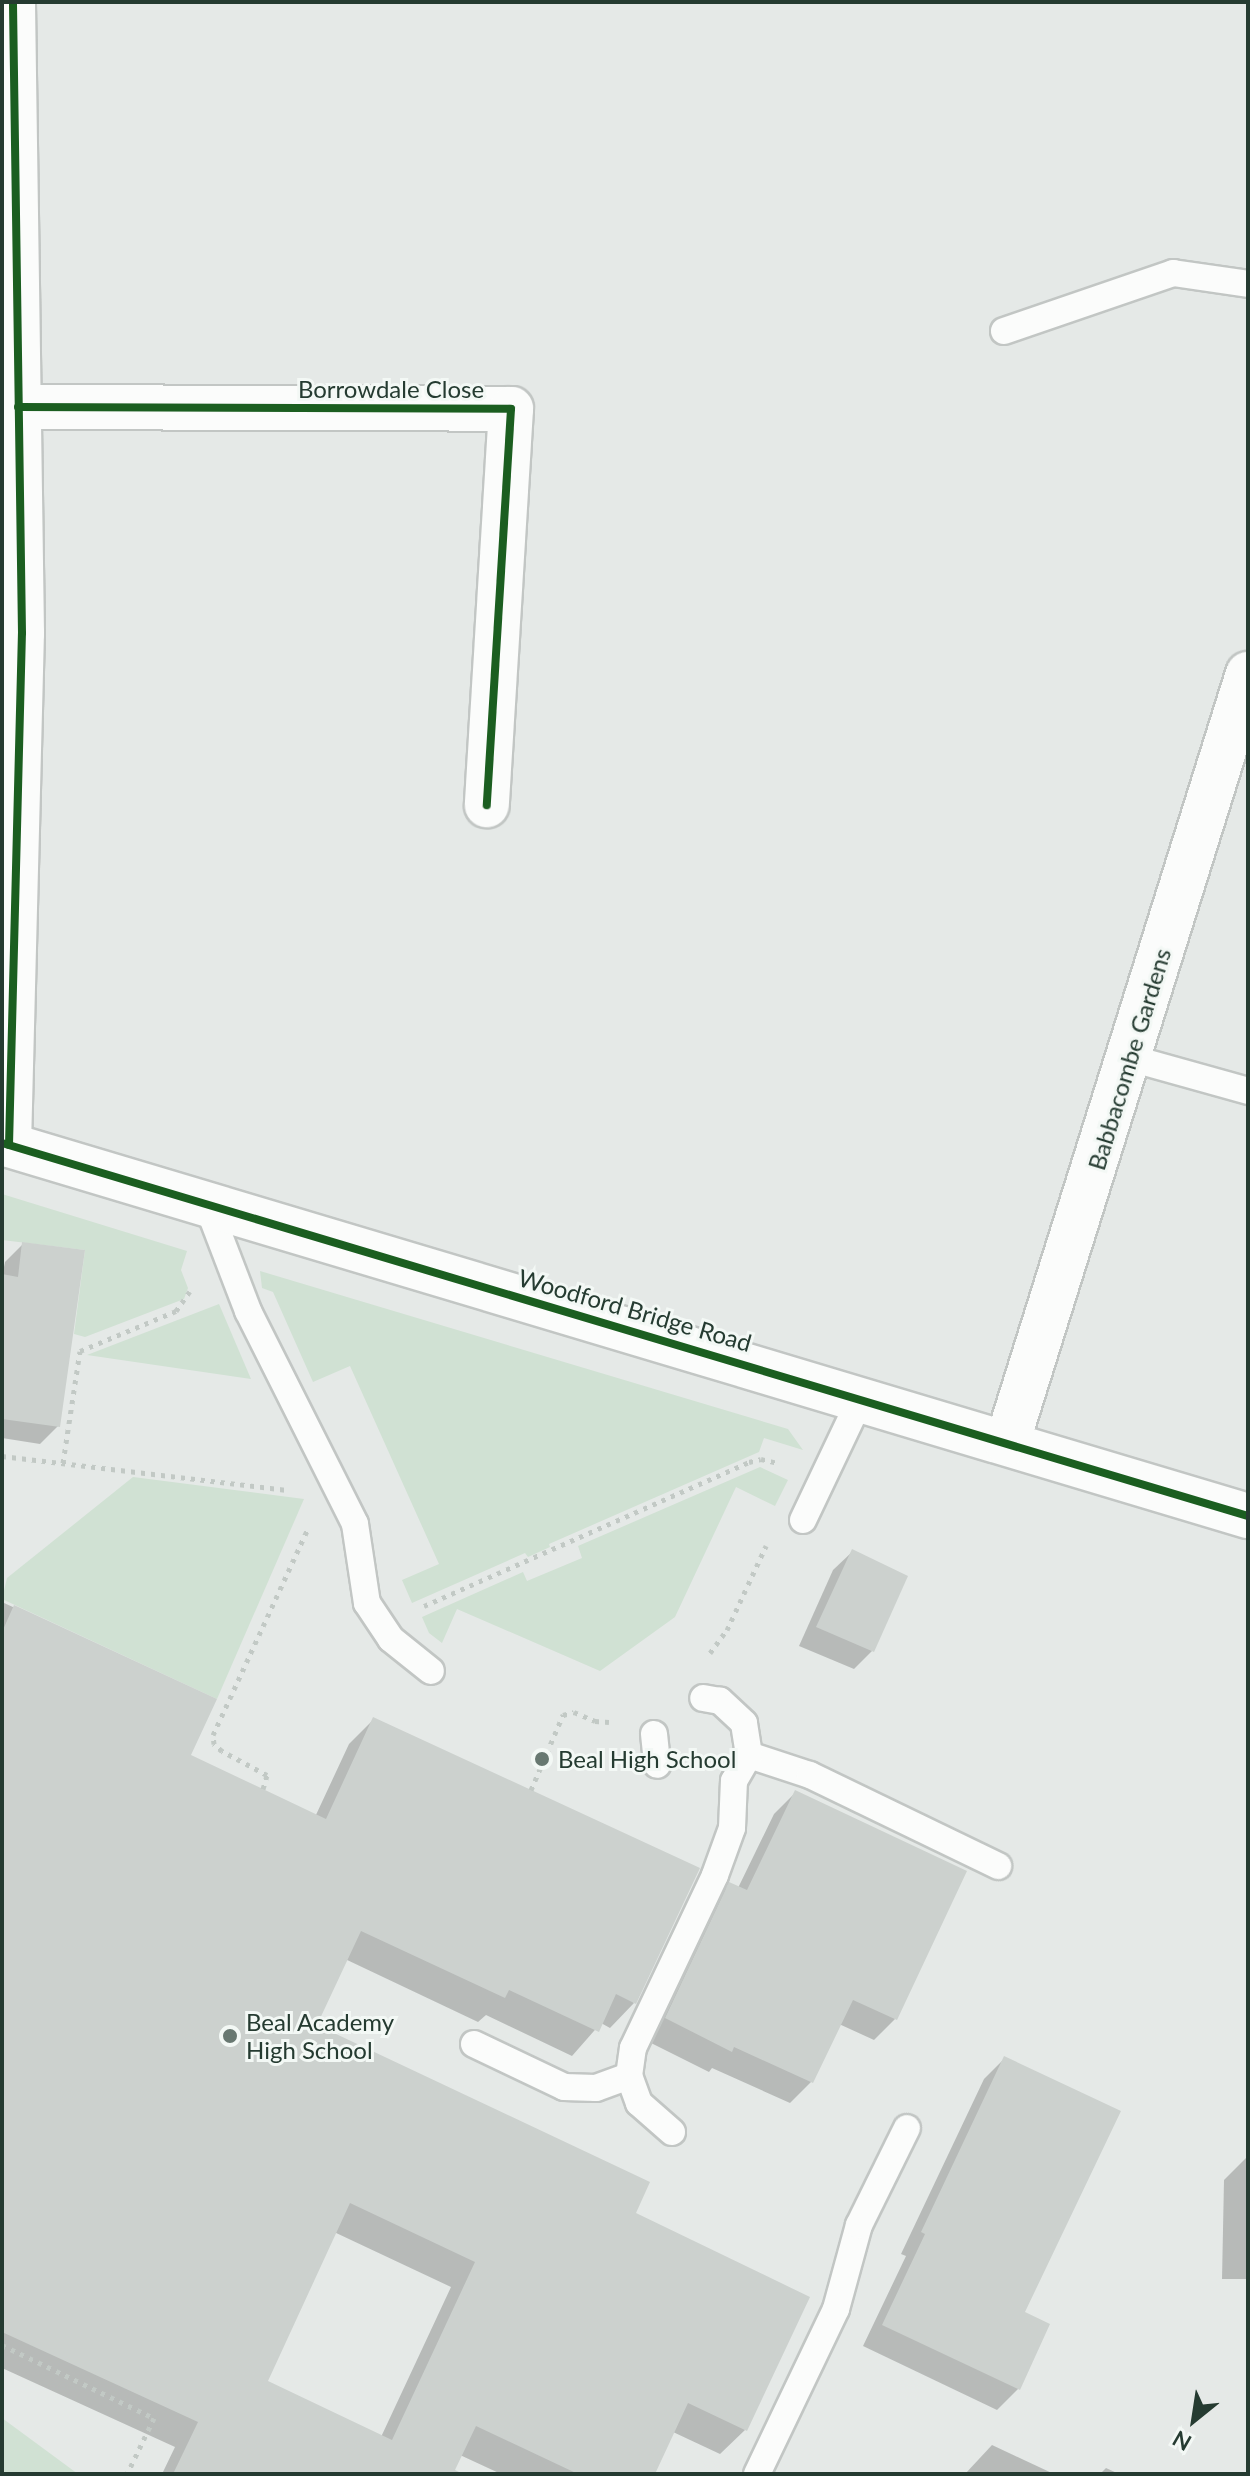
<!DOCTYPE html>
<html>
<head>
<meta charset="utf-8">
<style>
  body { margin:0 }
  #map { position:relative; width:1250px; height:2476px; overflow:hidden; background:#e5e9e7; font-family:Lato,sans-serif }
  div>[style] { position:absolute }
  .green>* { inset:0; background:#d0e1d3 }
  .shadow>* { inset:0; background:#0003 }
  .building>* { inset:0; background:#ccd1ce }
  .path>* { height:5px; margin-top:-2.5px; transform-origin:0; background:repeating-linear-gradient(90deg,#c2c9c5 0 4px,transparent 0 10px) }
  .roads { filter:drop-shadow(2px 0 #c2c6c4) drop-shadow(-2px 0 #c2c6c4) drop-shadow(0 2px #c2c6c4) drop-shadow(0 -2px #c2c6c4) }
  .service>* { height:26px; margin:-13px; padding:0 13px; transform-origin:13px; border-radius:13px; background:#fbfcfb }
  .minor>* { height:44px; margin:-22px; padding:0 22px; transform-origin:22px; border-radius:22px; background:#fbfcfb }
  .cycleway>* { height:8px; margin:-4px; padding:0 4px; transform-origin:4px; border-radius:4px; background:#1b5e20 }
  .dots>* { width:22px; height:22px; translate:-50% -50%; box-sizing:border-box; border:4px solid #f3f8f5; border-radius:50% }
  span { translate:-50% -50%; white-space:nowrap; text-align:center; line-height:1.15; -webkit-text-stroke:6px #f3f8f5; paint-order:stroke }
  .street-label { font-size:24px; color:#253b31 }
  .poi-label { font-size:24px; color:#253b31 }
  .left { translate:0 -50%; text-align:left }
  .frame { position:absolute; inset:0; border:4px solid #253b31; pointer-events:none }
  .north { position:absolute; left:1154px; top:2380px; width:80px; height:80px; -webkit-text-stroke:6px #f3f8f5; paint-order:stroke; rotate:210deg; font-size:22px; font-weight:700; line-height:32px; text-align:center; color:#253b31 }
  .north::after { content:''; display:block; margin:auto; width:28px; height:36px; background:#253b31; clip-path:polygon(50% 0,100% 100%,50% 72%,0 100%) }
</style>
</head>
<body>
<div id="map">
  <div class="green">
    <i style="clip-path:polygon(2px 1194px,187px 1251px,181px 1270px,188px 1288px,184px 1299px,85px 1337px,74px 1334px,85px 1250px,2px 1240px)"></i>
    <i style="clip-path:polygon(260px 1271px,788px 1429px,803px 1450px,764px 1438px,759px 1452px,549px 1544px,550px 1547px,528px 1557px,525px 1553px,412px 1603px,402px 1580px,439px 1564px,350px 1366px,313px 1382px,273px 1292px,262px 1288px)"></i>
    <i style="clip-path:polygon(219px 1304px,251px 1379px,87px 1355px)"></i>
    <i style="clip-path:polygon(760px 1467px,788px 1480px,775px 1506px,736px 1487px,675px 1617px,600px 1671px,457px 1609px,442px 1643px,429px 1633px,422px 1617px,523px 1572px,527px 1581px,582px 1558px,578px 1546px)"></i>
    <i style="clip-path:polygon(133px 1477px,304px 1499px,217px 1699px,2px 1599px,7px 1578px)"></i>
    <i style="clip-path:polygon(2px 2418px,78px 2474px,2px 2474px)"></i>
  </div>
  <div class="shadow">
    <i style="clip-path:polygon(23px 1244px,58px 1426px,40px 1444px,2px 1438px,2px 1277px,5px 1262px)"></i>
    <i style="clip-path:polygon(852px 1552px,872px 1651px,854px 1669px,799px 1646px,833px 1570px)"></i>
    <i style="clip-path:polygon(evenodd,2px 1602px,214px 1700px,188px 1756px,315px 1817px,349px 1744px,374px 1719px,634px 2003px,610px 2028px,601px 2023px,572px 2056px,486px 2015px,478px 2022px,345px 1959px,314px 2026px,633px 2214px,745px 2430px,720px 2454px,673px 2432px,653px 2474px,501px 2474px,460px 2455px,451px 2474px,162px 2474px,175px 2447px,2px 2368px,2px 1602px,334px 2232px,451px 2287px,381px 2437px,265px 2382px,334px 2232px)"></i>
    <i style="clip-path:polygon(795px 1793px,895px 2019px,874px 2040px,839px 2024px,811px 2082px,790px 2103px,712px 2068px,709px 2072px,645px 2040px,708px 1906px,730px 1884px,738px 1888px,774px 1814px)"></i>
    <i style="clip-path:polygon(1005px 2058px,1022px 2313px,1018px 2389px,997px 2410px,863px 2346px,906px 2256px,901px 2254px,984px 2079px)"></i>
    <i style="clip-path:polygon(1248px 2156px,1248px 2279px,1222px 2279px,1224px 2180px)"></i>
    <i style="clip-path:polygon(992px 2445px,1054px 2474px,965px 2474px)"></i>
    <i style="clip-path:polygon(1106px 2468px,1119px 2474px,1100px 2474px)"></i>
  </div>
  <div class="building">
    <i style="clip-path:polygon(22px 1242px,85px 1250px,60px 1427px,2px 1419px,2px 1274px,18px 1277px)"></i>
    <i style="clip-path:polygon(852px 1549px,908px 1576px,874px 1652px,816px 1627px)"></i>
    <i style="clip-path:polygon(evenodd,14px 1605px,217px 1699px,191px 1755px,326px 1819px,373px 1717px,700px 1868px,636px 2004px,616px 1994px,599px 2032px,509px 1990px,505px 1998px,361px 1931px,317px 2025px,650px 2182px,636px 2213px,810px 2297px,747px 2431px,688px 2403px,655px 2474px,578px 2474px,476px 2426px,455px 2470px,463px 2474px,173px 2474px,198px 2422px,2px 2332px,2px 1632px,14px 1605px,350px 2203px,475px 2262px,392px 2440px,268px 2381px,350px 2203px)"></i>
    <i style="clip-path:polygon(795px 1790px,967px 1871px,897px 2020px,853px 2000px,813px 2083px,734px 2047px,732px 2052px,665px 2018px,729px 1882px,747px 1890px)"></i>
    <i style="clip-path:polygon(1004px 2056px,1121px 2111px,1025px 2312px,1050px 2324px,1020px 2390px,882px 2325px,925px 2234px,921px 2232px)"></i>
  </div>
  <div class="path">
    <i style="left:2px;top:1456px;width:287px;rotate:6.8deg"></i>
    <i style="left:63px;top:1463px;width:113px;rotate:-81.4deg"></i>
    <i style="left:80px;top:1351px;width:104px;rotate:-22.6deg"></i>
    <i style="left:176px;top:1311px;width:24px;rotate:-55deg"></i>
    <i style="left:424px;top:1606px;width:355px;rotate:-23.9deg"></i>
    <i style="left:749px;top:1462px;width:12px;rotate:-14deg"></i>
    <i style="left:761px;top:1459px;width:17px;rotate:13deg"></i>
    <i style="left:710px;top:1653px;width:29px;rotate:-54deg"></i>
    <i style="left:727px;top:1630px;width:93px;rotate:-65.1deg"></i>
    <i style="left:263px;top:1789px;width:15px;rotate:-74deg"></i>
    <i style="left:267px;top:1775px;width:51px;rotate:-151.9deg"></i>
    <i style="left:222px;top:1751px;width:11px;rotate:-139deg"></i>
    <i style="left:214px;top:1744px;width:9px;rotate:-96deg"></i>
    <i style="left:213px;top:1735px;width:225px;rotate:-65.3deg"></i>
    <i style="left:531px;top:1790px;width:82px;rotate:-66.9deg"></i>
    <i style="left:563px;top:1715px;width:11px;rotate:-15deg"></i>
    <i style="left:574px;top:1712px;width:23px;rotate:23deg"></i>
    <i style="left:595px;top:1721px;width:14px;rotate:4deg"></i>
    <i style="left:2px;top:2345px;width:169px;rotate:25.7deg"></i>
    <i style="left:154px;top:2418px;width:62px;rotate:115.7deg"></i>
  </div>
  <div class="roads">
    <div class="service">
      <i style="left:1004px;top:331px;width:179px;rotate:-18.9deg"></i>
      <i style="left:1173px;top:273px;width:76px;rotate:8.3deg"></i>
      <i style="left:1130px;top:1058px;width:123px;rotate:15.6deg"></i>
      <i style="left:207px;top:1204px;width:115px;rotate:69deg"></i>
      <i style="left:248px;top:1311px;width:238px;rotate:63.3deg"></i>
      <i style="left:355px;top:1524px;width:80px;rotate:81.4deg"></i>
      <i style="left:367px;top:1603px;width:43px;rotate:56.3deg"></i>
      <i style="left:391px;top:1639px;width:51px;rotate:38.7deg"></i>
      <i style="left:803px;top:1520px;width:135px;rotate:-64.6deg"></i>
      <i style="left:654px;top:1734px;width:31px;rotate:84deg"></i>
      <i style="left:749px;top:1755px;width:64px;rotate:18.2deg"></i>
      <i style="left:810px;top:1775px;width:209px;rotate:25.8deg"></i>
      <i style="left:474px;top:2044px;width:100px;rotate:25.5deg"></i>
      <i style="left:564px;top:2087px;width:32px;rotate:2deg"></i>
      <i style="left:596px;top:2088px;width:35px;rotate:-20deg"></i>
      <i style="left:672px;top:2132px;width:44px;rotate:-138.7deg"></i>
      <i style="left:639px;top:2103px;width:29px;rotate:-110deg"></i>
      <i style="left:629px;top:2076px;width:28px;rotate:-82deg"></i>
      <i style="left:633px;top:2048px;width:191px;rotate:-64.6deg"></i>
      <i style="left:715px;top:1875px;width:50px;rotate:-70.1deg"></i>
      <i style="left:732px;top:1828px;width:47px;rotate:-87.6deg"></i>
      <i style="left:734px;top:1781px;width:30px;rotate:-60deg"></i>
      <i style="left:749px;top:1755px;width:32px;rotate:-99deg"></i>
      <i style="left:744px;top:1723px;width:33px;rotate:-137deg"></i>
      <i style="left:720px;top:1701px;width:17px;rotate:-170deg"></i>
      <i style="left:757px;top:2474px;width:183px;rotate:-64.4deg"></i>
      <i style="left:836px;top:2309px;width:87px;rotate:-74.7deg"></i>
      <i style="left:859px;top:2225px;width:108px;rotate:-63.7deg"></i>
    </div>
    <div class="minor">
      <i style="left:18px;top:407px;width:493px;rotate:0.2deg"></i>
      <i style="left:511px;top:409px;width:397px;rotate:93.5deg"></i>
      <i style="left:2px;top:1143px;width:1301px;rotate:16.67deg"></i>
      <i style="left:9px;top:1145px;width:512px;rotate:-88.55deg"></i>
      <i style="left:22px;top:633px;width:631px;rotate:-90.82deg"></i>
      <i style="left:1007px;top:1443px;width:806px;rotate:-72.6deg"></i>
    </div>
  </div>
  <div class="cycleway">
    <i style="left:18px;top:407px;width:493px;rotate:0.2deg"></i>
    <i style="left:511px;top:409px;width:397px;rotate:93.5deg"></i>
    <i style="left:2px;top:1143px;width:1301px;rotate:16.67deg"></i>
    <i style="left:9px;top:1145px;width:512px;rotate:-88.55deg"></i>
    <i style="left:22px;top:633px;width:631px;rotate:-90.82deg"></i>
  </div>
  <div class="dots">
    <i style="left:542px;top:1759px;background:#687871"></i>
    <i style="left:230px;top:2036px;background:#687871"></i>
  </div>
  <div class="street-label">
    <span style="left:391px;top:389px">Borrowdale Close</span>
    <span style="left:1129px;top:1059px;rotate:-73deg">Babbacombe Gardens</span>
    <span style="left:635px;top:1310px;rotate:16deg">Woodford Bridge Road</span>
  </div>
  <div class="poi-label">
    <span class="left" style="left:558px;top:1759px">Beal High School</span>
    <span class="left" style="left:246px;top:2036px">Beal Academy<br>High School</span>
  </div>
  <div class="frame"></div>
  <div class="north">N</div>
</div>
</body>
</html>
